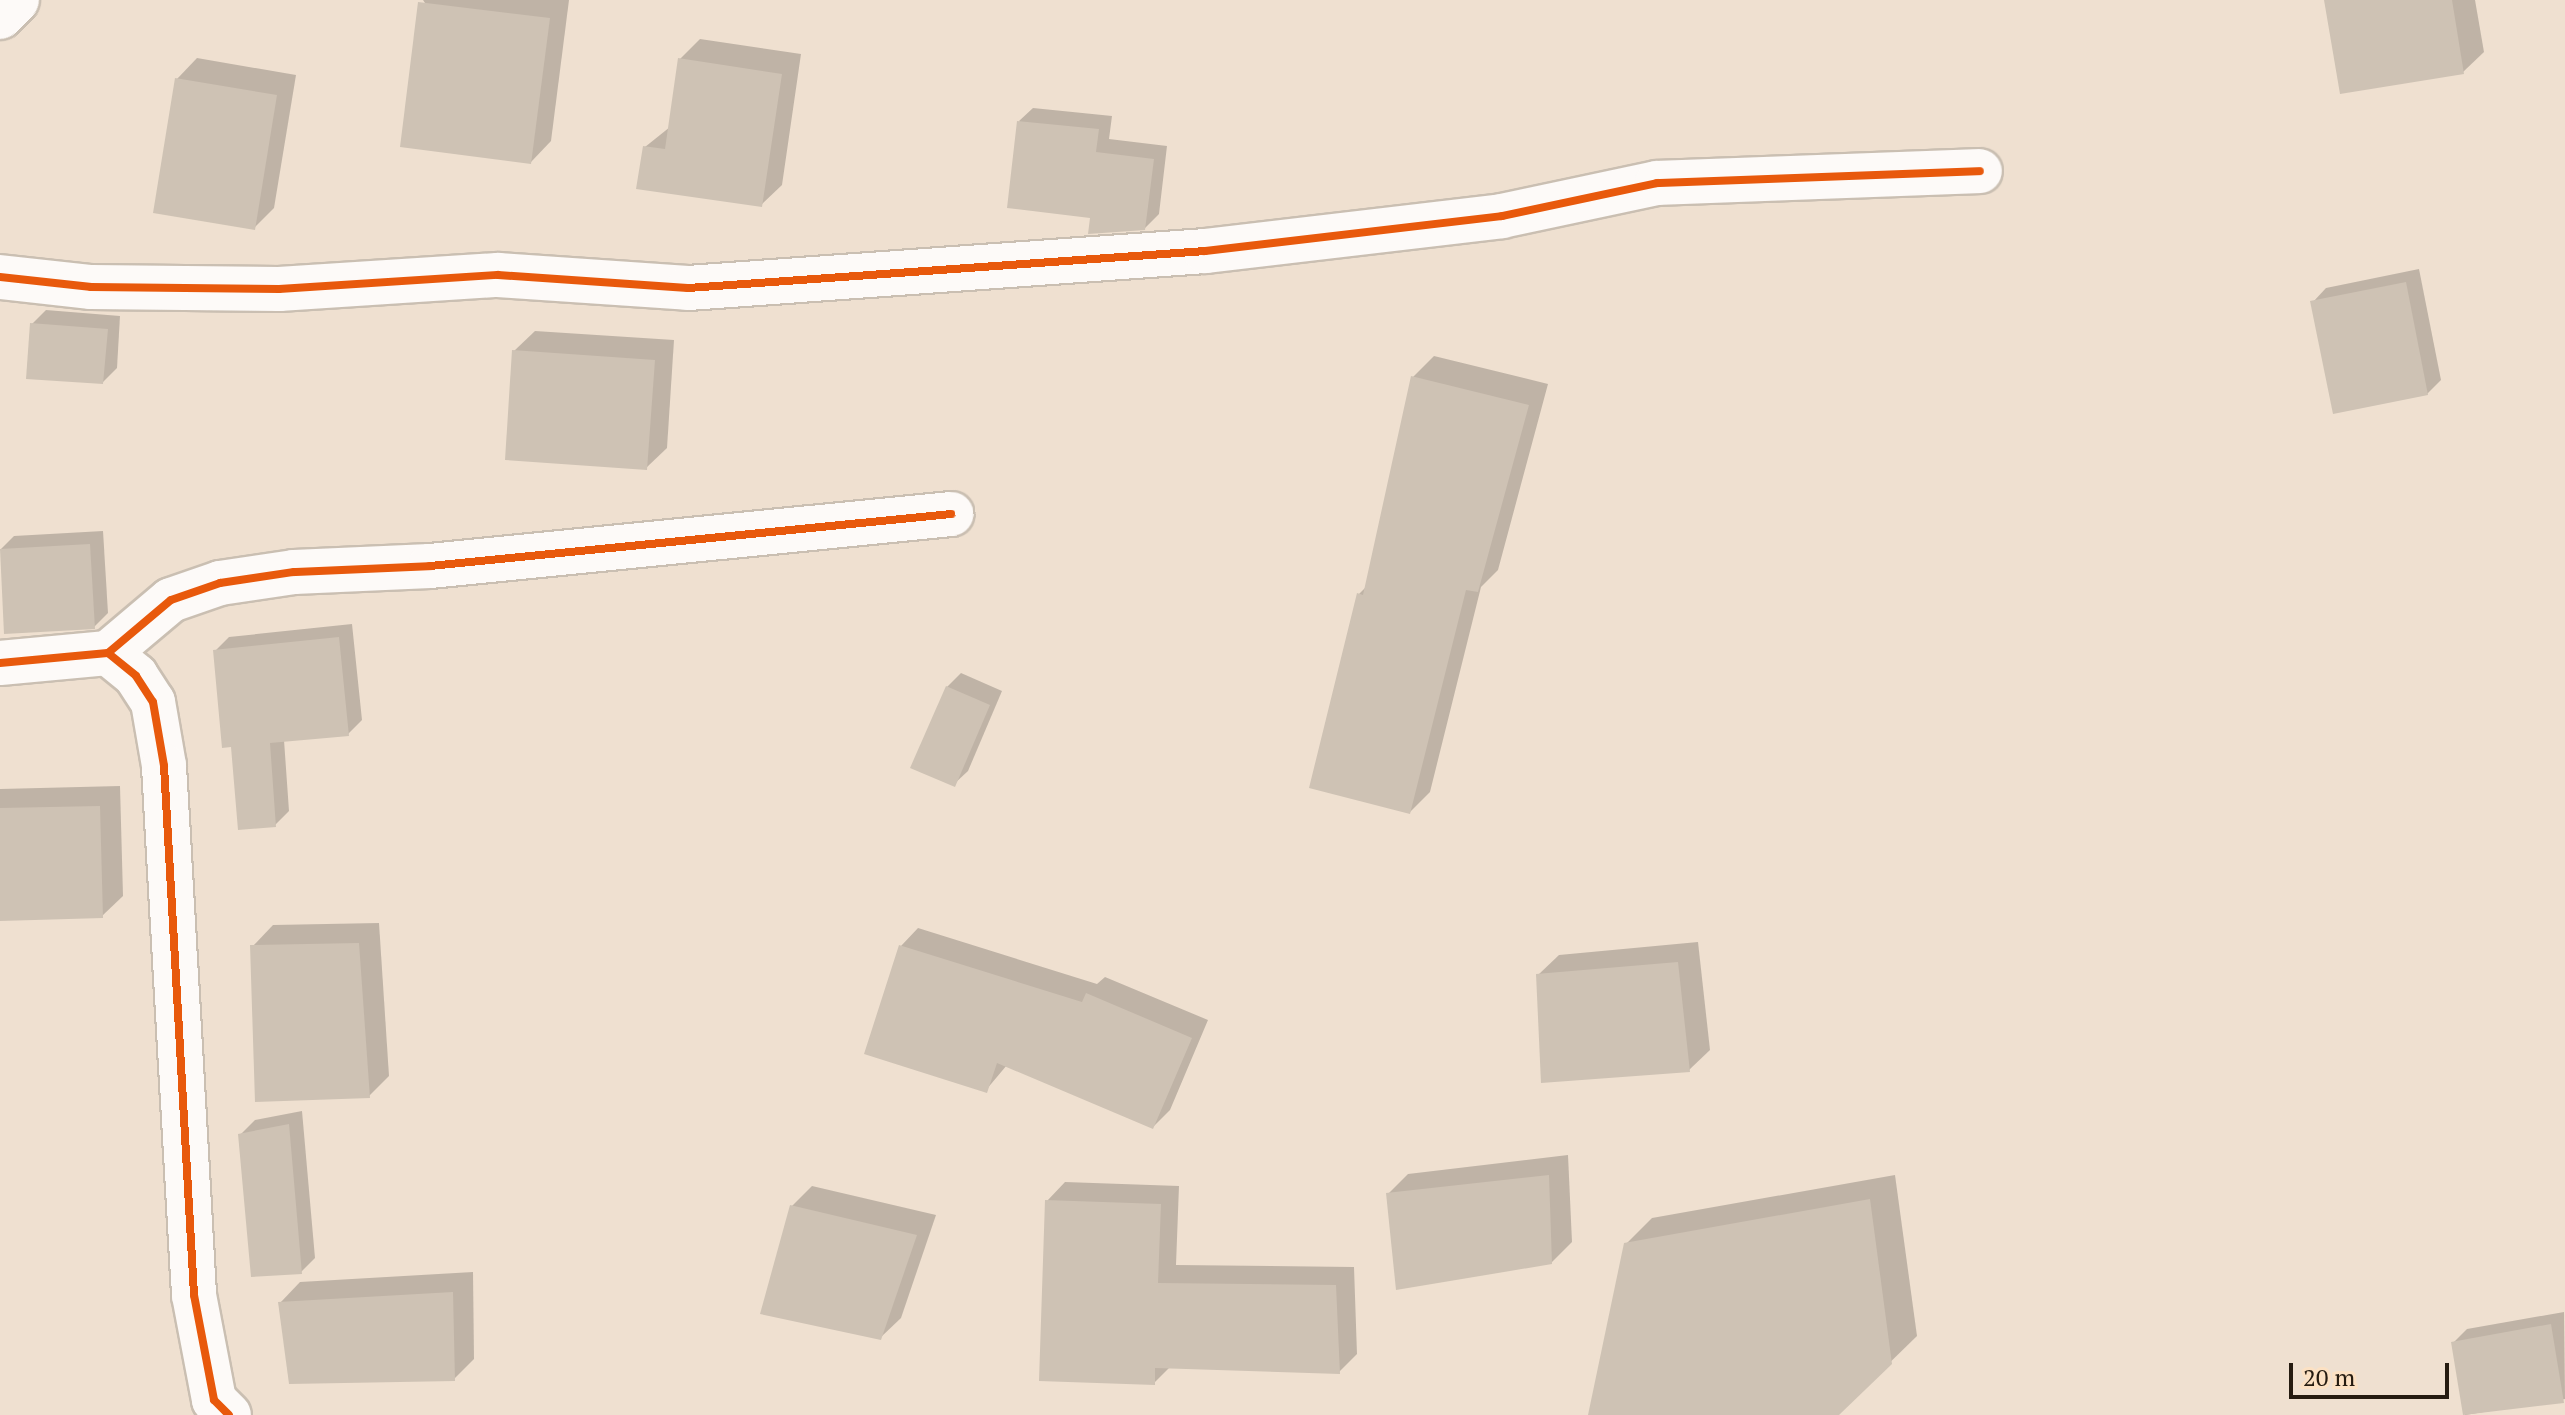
<!DOCTYPE html>
<html>
<head>
<meta charset="utf-8">
<style>
  body { margin:0 }
  #map { position:relative; width:2565px; height:1415px; overflow:hidden; background:#efe0d0; font-family:"PT Serif",serif }
  div>[style] { position:absolute }
  .shadow>* { inset:0; background:#0003 }
  .building>* { inset:0; background:#cec2b4 }
  .roads { filter:drop-shadow(2px 0 #cabfb2) drop-shadow(-2px 0 #cabfb2) drop-shadow(0 2px #cabfb2) drop-shadow(0 -2px #cabfb2) }
  .minor>* { height:44px; margin:-22px; padding:0 22px; transform-origin:22px; border-radius:22px; background:#fdfaf8 }
  .cycleway>* { height:8px; margin:-4px; padding:0 4px; transform-origin:4px; border-radius:4px; background:#e8590c }
  span { translate:-50% -50%; white-space:nowrap; text-align:center; line-height:1.15; -webkit-text-stroke:7px #fce1c3; paint-order:stroke }
  .scale { position:absolute; left:2289px; top:1363px; width:160px; height:36px; box-sizing:border-box; border:4px solid #251b10; border-top:0; padding-left:10px; font-size:24px; line-height:28px; white-space:nowrap; color:#251b10; -webkit-text-stroke:6px #fce1c3; paint-order:stroke }
</style>
</head>
<body>
<div id="map">
  <div class="shadow">
    <i style="clip-path:polygon(423px 0,569px 0,551px 141px,531px 162px)"></i>
    <i style="clip-path:polygon(2326px 0,2475px 0,2484px 52px,2463px 72px)"></i>
    <i style="clip-path:polygon(700px 39px,801px 54px,782px 185px,761px 205px,645px 147px,670px 127px,680px 59px)"></i>
    <i style="clip-path:polygon(197px 58px,296px 75px,274px 208px,254px 228px,177px 79px)"></i>
    <i style="clip-path:polygon(1033px 108px,1112px 116px,1109px 139px,1167px 146px,1159px 214px,1145px 228px,1092px 216px,1019px 121px)"></i>
    <i style="clip-path:polygon(2419px 269px,2441px 380px,2427px 394px,2313px 302px,2326px 288px)"></i>
    <i style="clip-path:polygon(46px 310px,120px 316px,117px 368px,103px 382px,32px 324px)"></i>
    <i style="clip-path:polygon(535px 331px,674px 340px,667px 448px,646px 468px,514px 351px)"></i>
    <i style="clip-path:polygon(1434px 356px,1548px 384px,1498px 570px,1481px 587px,1430px 792px,1410px 812px,1359px 594px,1367px 586px,1413px 377px)"></i>
    <i style="clip-path:polygon(103px 531px,108px 613px,94px 627px,0 550px,14px 536px)"></i>
    <i style="clip-path:polygon(352px 624px,362px 720px,348px 734px,284px 740px,289px 811px,275px 825px,232px 745px,215px 651px,229px 637px)"></i>
    <i style="clip-path:polygon(961px 673px,1002px 691px,968px 771px,954px 784px,947px 687px)"></i>
    <i style="clip-path:polygon(120px 786px,123px 896px,102px 916px,0 919px,0 789px)"></i>
    <i style="clip-path:polygon(379px 923px,389px 1076px,369px 1096px,253px 946px,273px 925px)"></i>
    <i style="clip-path:polygon(918px 928px,1097px 984px,1105px 977px,1208px 1020px,1170px 1110px,1153px 1127px,1007px 1065px,986px 1090px,901px 946px)"></i>
    <i style="clip-path:polygon(1698px 942px,1710px 1050px,1689px 1070px,1538px 975px,1559px 955px)"></i>
    <i style="clip-path:polygon(302px 1111px,315px 1258px,301px 1272px,241px 1134px,255px 1120px)"></i>
    <i style="clip-path:polygon(1568px 1155px,1572px 1242px,1551px 1263px,1388px 1194px,1408px 1174px)"></i>
    <i style="clip-path:polygon(1895px 1175px,1917px 1336px,1836px 1415px,1590px 1415px,1626px 1244px,1652px 1218px)"></i>
    <i style="clip-path:polygon(1065px 1182px,1179px 1186px,1176px 1265px,1354px 1267px,1357px 1354px,1339px 1372px,1170px 1367px,1154px 1383px,1047px 1201px)"></i>
    <i style="clip-path:polygon(812px 1186px,936px 1215px,901px 1318px,880px 1338px,792px 1206px)"></i>
    <i style="clip-path:polygon(473px 1272px,474px 1359px,454px 1379px,280px 1303px,300px 1282px)"></i>
    <i style="clip-path:polygon(2564px 1312px,2565px 1399px,2465px 1415px,2453px 1343px,2467px 1329px)"></i>
  </div>
  <div class="building">
    <i style="clip-path:polygon(2324px 0,2452px 0,2464px 74px,2340px 94px)"></i>
    <i style="clip-path:polygon(418px 2px,550px 18px,531px 164px,400px 147px)"></i>
    <i style="clip-path:polygon(678px 58px,782px 74px,762px 207px,636px 189px,643px 146px,665px 149px)"></i>
    <i style="clip-path:polygon(175px 78px,277px 95px,255px 230px,153px 213px)"></i>
    <i style="clip-path:polygon(1017px 121px,1099px 129px,1096px 152px,1154px 159px,1145px 230px,1088px 234px,1090px 218px,1007px 208px)"></i>
    <i style="clip-path:polygon(2406px 282px,2428px 395px,2333px 414px,2310px 301px)"></i>
    <i style="clip-path:polygon(30px 323px,108px 329px,103px 384px,26px 379px)"></i>
    <i style="clip-path:polygon(512px 350px,655px 360px,647px 470px,505px 460px)"></i>
    <i style="clip-path:polygon(1411px 376px,1529px 405px,1478px 592px,1466px 590px,1410px 814px,1309px 788px,1357px 593px,1363px 595px)"></i>
    <i style="clip-path:polygon(90px 544px,95px 629px,4px 634px,0 549px)"></i>
    <i style="clip-path:polygon(339px 637px,349px 736px,270px 743px,276px 827px,238px 830px,231px 747px,222px 748px,213px 650px)"></i>
    <i style="clip-path:polygon(946px 686px,990px 705px,955px 787px,910px 768px)"></i>
    <i style="clip-path:polygon(100px 806px,103px 918px,0 921px,0 808px)"></i>
    <i style="clip-path:polygon(359px 943px,370px 1098px,255px 1102px,250px 945px)"></i>
    <i style="clip-path:polygon(899px 945px,1082px 1002px,1086px 993px,1192px 1038px,1153px 1129px,997px 1063px,987px 1093px,864px 1054px)"></i>
    <i style="clip-path:polygon(1678px 962px,1690px 1072px,1541px 1083px,1536px 974px)"></i>
    <i style="clip-path:polygon(289px 1124px,302px 1274px,251px 1277px,238px 1134px)"></i>
    <i style="clip-path:polygon(1549px 1175px,1552px 1264px,1396px 1290px,1386px 1193px)"></i>
    <i style="clip-path:polygon(1870px 1199px,1892px 1364px,1839px 1415px,1588px 1415px,1624px 1243px)"></i>
    <i style="clip-path:polygon(1045px 1200px,1161px 1204px,1158px 1283px,1336px 1285px,1340px 1374px,1155px 1368px,1155px 1385px,1039px 1381px)"></i>
    <i style="clip-path:polygon(790px 1205px,917px 1235px,881px 1340px,760px 1314px)"></i>
    <i style="clip-path:polygon(453px 1292px,455px 1381px,289px 1384px,278px 1302px)"></i>
    <i style="clip-path:polygon(2551px 1324px,2564px 1403px,2463px 1415px,2451px 1342px)"></i>
  </div>
  <div class="roads">
    <div class="minor">
      <i style="left:0;top:17px;width:24px;rotate:-45deg"></i>
      <i style="left:0;top:277px;width:92px;rotate:6.3deg"></i>
      <i style="left:91px;top:287px;width:188px;rotate:0.6deg"></i>
      <i style="left:279px;top:289px;width:219px;rotate:-3.7deg"></i>
      <i style="left:498px;top:275px;width:190px;rotate:3.9deg"></i>
      <i style="left:688px;top:288px;width:518px;rotate:-4.09deg"></i>
      <i style="left:1205px;top:251px;width:299px;rotate:-6.7deg"></i>
      <i style="left:1502px;top:216px;width:158px;rotate:-12deg"></i>
      <i style="left:1657px;top:183px;width:323px;rotate:-2.1deg"></i>
      <i style="left:108px;top:653px;width:36px;rotate:39deg"></i>
      <i style="left:136px;top:676px;width:31px;rotate:57deg"></i>
      <i style="left:153px;top:702px;width:65px;rotate:80.2deg"></i>
      <i style="left:164px;top:766px;width:530px;rotate:86.75deg"></i>
      <i style="left:194px;top:1295px;width:107px;rotate:79.2deg"></i>
      <i style="left:214px;top:1400px;width:21px;rotate:45deg"></i>
      <i style="left:0;top:663px;width:108px;rotate:-5.3deg"></i>
      <i style="left:108px;top:653px;width:82px;rotate:-40.1deg"></i>
      <i style="left:171px;top:600px;width:52px;rotate:-19.1deg"></i>
      <i style="left:220px;top:583px;width:75px;rotate:-8.5deg"></i>
      <i style="left:294px;top:572px;width:136px;rotate:-2.5deg"></i>
      <i style="left:430px;top:566px;width:524px;rotate:-5.7deg"></i>
    </div>
  </div>
  <div class="cycleway">
    <i style="left:0;top:277px;width:92px;rotate:6.3deg"></i>
    <i style="left:91px;top:287px;width:188px;rotate:0.6deg"></i>
    <i style="left:279px;top:289px;width:219px;rotate:-3.7deg"></i>
    <i style="left:498px;top:275px;width:190px;rotate:3.9deg"></i>
    <i style="left:688px;top:288px;width:518px;rotate:-4.09deg"></i>
    <i style="left:1205px;top:251px;width:299px;rotate:-6.7deg"></i>
    <i style="left:1502px;top:216px;width:158px;rotate:-12deg"></i>
    <i style="left:1657px;top:183px;width:323px;rotate:-2.1deg"></i>
    <i style="left:108px;top:653px;width:36px;rotate:39deg"></i>
    <i style="left:136px;top:676px;width:31px;rotate:57deg"></i>
    <i style="left:153px;top:702px;width:65px;rotate:80.2deg"></i>
    <i style="left:164px;top:766px;width:530px;rotate:86.75deg"></i>
    <i style="left:194px;top:1295px;width:107px;rotate:79.2deg"></i>
    <i style="left:214px;top:1400px;width:21px;rotate:45deg"></i>
    <i style="left:0;top:663px;width:108px;rotate:-5.3deg"></i>
    <i style="left:108px;top:653px;width:82px;rotate:-40.1deg"></i>
    <i style="left:171px;top:600px;width:52px;rotate:-19.1deg"></i>
    <i style="left:220px;top:583px;width:75px;rotate:-8.5deg"></i>
    <i style="left:294px;top:572px;width:136px;rotate:-2.5deg"></i>
    <i style="left:430px;top:566px;width:524px;rotate:-5.7deg"></i>
  </div>
  <div class="scale">20 m</div>
</div>
</body>
</html>
